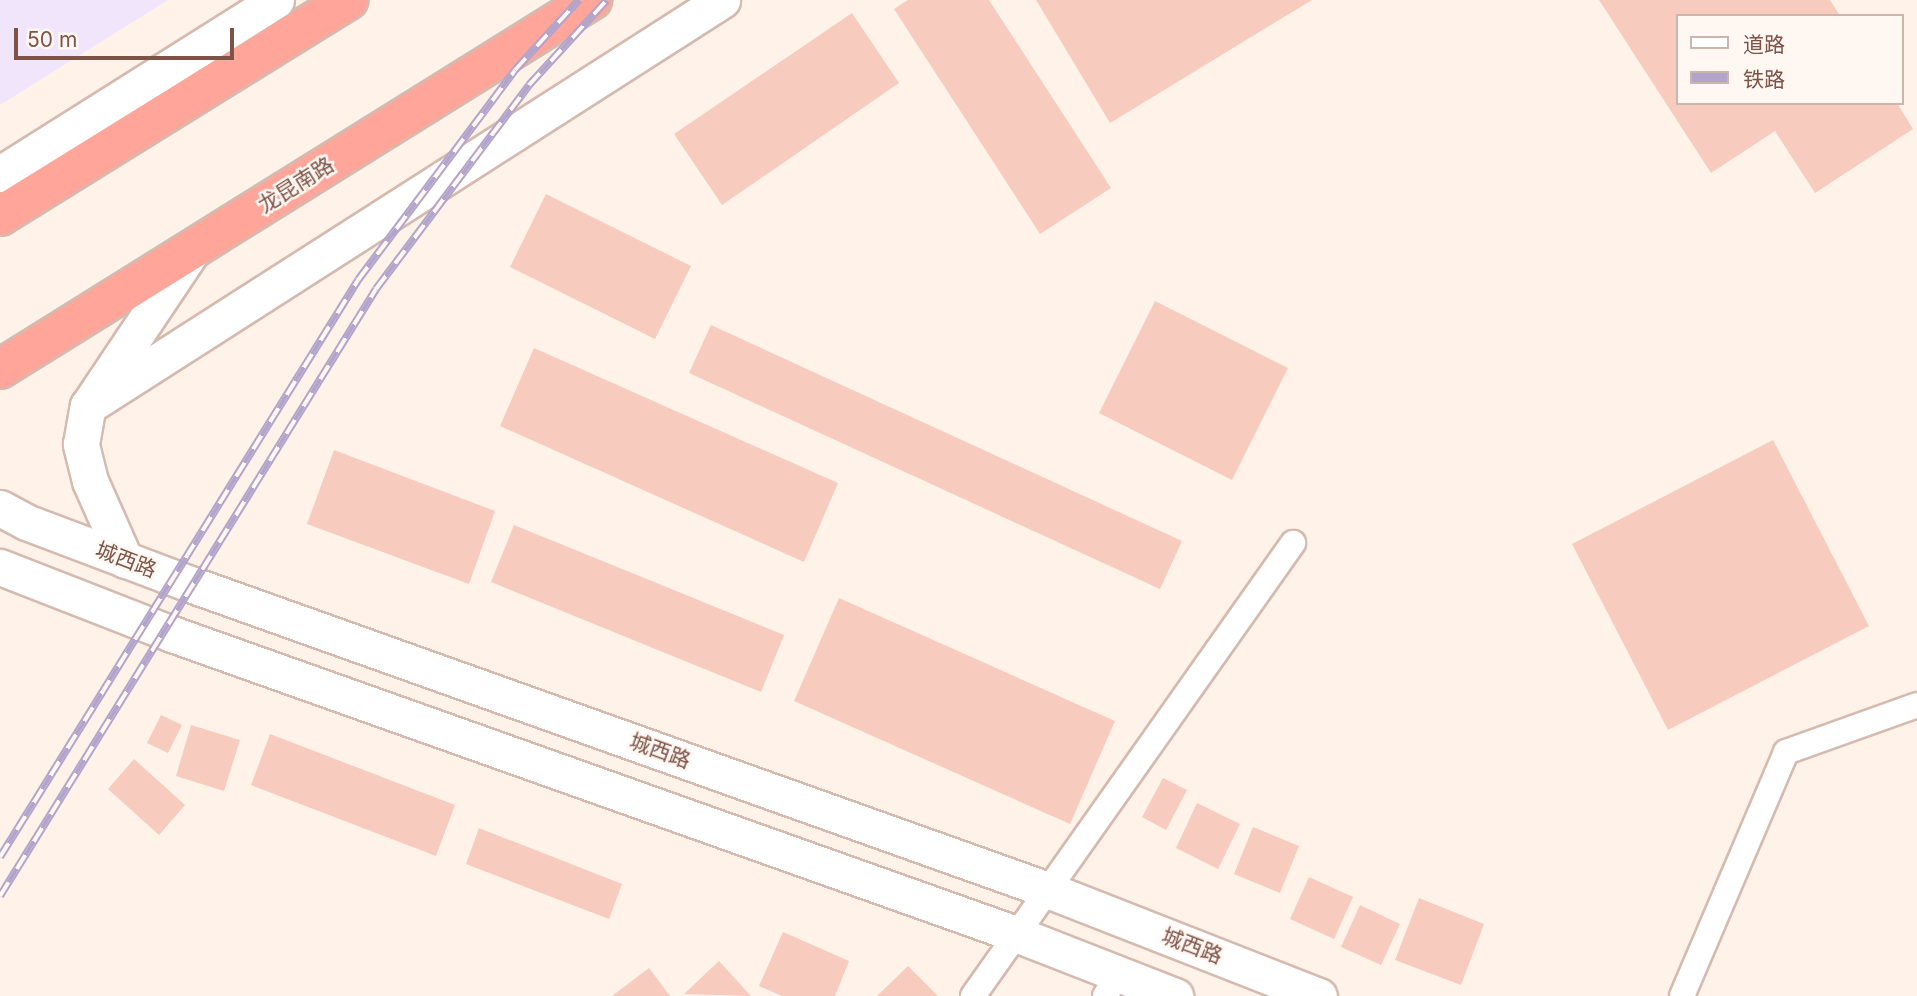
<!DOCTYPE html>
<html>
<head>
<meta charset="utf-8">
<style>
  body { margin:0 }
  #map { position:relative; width:1917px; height:996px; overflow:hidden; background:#fff3e9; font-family:Inter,"Noto Sans SC",sans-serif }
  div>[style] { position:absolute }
  .education>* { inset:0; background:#f0e5fb }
  .building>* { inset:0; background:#f7cbbd }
  .roads { filter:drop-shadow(2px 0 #d5baaf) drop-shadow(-2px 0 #d5baaf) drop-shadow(0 2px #d5baaf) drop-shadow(0 -2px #d5baaf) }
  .street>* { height:24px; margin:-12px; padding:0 12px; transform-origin:12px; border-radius:12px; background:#fff }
  .secondary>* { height:35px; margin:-17.5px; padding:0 17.5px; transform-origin:17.5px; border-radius:17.5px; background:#fff }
  .highway>* { height:38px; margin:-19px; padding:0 19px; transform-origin:19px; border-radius:19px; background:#ffa599 }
  .rail>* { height:8px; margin-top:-4px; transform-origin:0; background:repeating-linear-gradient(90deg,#fff7f1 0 16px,#b3a4cb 0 32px); box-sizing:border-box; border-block:2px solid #b3a4cb }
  span { translate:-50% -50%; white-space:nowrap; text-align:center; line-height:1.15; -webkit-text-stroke:5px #fff7f1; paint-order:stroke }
  .street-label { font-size:21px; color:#7d5348 }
  .legend { position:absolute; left:1676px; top:14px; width:228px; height:91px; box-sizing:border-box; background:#fff7f1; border:2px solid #cbb5ad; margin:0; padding:9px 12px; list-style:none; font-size:21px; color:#7d5348 }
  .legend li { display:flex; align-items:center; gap:14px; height:35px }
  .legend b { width:35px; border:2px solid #cbb5ad }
  .scale { position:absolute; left:14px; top:28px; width:220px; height:32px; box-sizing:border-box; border:4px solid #7d5348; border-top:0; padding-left:9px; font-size:21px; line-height:24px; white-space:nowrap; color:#7d5348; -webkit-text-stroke:5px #fff7f1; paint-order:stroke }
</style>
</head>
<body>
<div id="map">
  <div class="education">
    <i style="clip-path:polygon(0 0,168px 0,0 105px)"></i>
  </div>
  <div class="building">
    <i style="clip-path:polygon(908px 0,989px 0,1111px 188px,1040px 234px,894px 9px)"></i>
    <i style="clip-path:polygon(1036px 0,1312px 0,1110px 123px)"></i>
    <i style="clip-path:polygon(1599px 0,1830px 0,1840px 16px,1677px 16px,1677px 103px,1897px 103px,1913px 129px,1815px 193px,1775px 131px,1711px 173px)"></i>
    <i style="clip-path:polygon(852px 13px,899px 83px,722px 205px,674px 134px)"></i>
    <i style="clip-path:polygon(546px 194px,691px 266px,655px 339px,510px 267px)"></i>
    <i style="clip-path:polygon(1155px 301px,1288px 368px,1232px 480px,1099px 413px)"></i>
    <i style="clip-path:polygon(711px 325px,1182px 541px,1160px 589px,689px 373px)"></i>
    <i style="clip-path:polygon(534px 348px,838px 483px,804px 562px,500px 426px)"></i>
    <i style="clip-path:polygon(1773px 440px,1869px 626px,1668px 730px,1572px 544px)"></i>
    <i style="clip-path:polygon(334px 450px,495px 511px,469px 584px,307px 524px)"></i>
    <i style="clip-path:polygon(514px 525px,784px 635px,761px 692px,491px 582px)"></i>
    <i style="clip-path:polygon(839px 598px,1115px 721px,1070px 824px,794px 701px)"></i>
    <i style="clip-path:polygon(161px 715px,182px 725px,168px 753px,147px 743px)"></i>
    <i style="clip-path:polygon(191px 725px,240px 740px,224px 791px,176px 776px)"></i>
    <i style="clip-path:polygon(270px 734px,455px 805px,436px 856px,251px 785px)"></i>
    <i style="clip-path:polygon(134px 759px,185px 805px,159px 835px,108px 789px)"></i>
    <i style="clip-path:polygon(1163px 778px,1187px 790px,1166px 830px,1142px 817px)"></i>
    <i style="clip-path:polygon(1197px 803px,1240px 824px,1218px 869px,1176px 848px)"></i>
    <i style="clip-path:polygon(1253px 827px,1299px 846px,1280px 893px,1234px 874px)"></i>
    <i style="clip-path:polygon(479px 828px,622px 884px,609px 919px,466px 864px)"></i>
    <i style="clip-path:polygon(1309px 877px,1353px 897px,1334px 939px,1290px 919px)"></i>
    <i style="clip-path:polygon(1419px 898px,1484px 924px,1461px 985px,1395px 960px)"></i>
    <i style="clip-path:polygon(1360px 905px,1400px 924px,1381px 965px,1341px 947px)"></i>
    <i style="clip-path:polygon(783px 932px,849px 961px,835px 996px,782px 996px,759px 986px)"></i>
    <i style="clip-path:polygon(719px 961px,751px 996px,684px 994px)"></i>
    <i style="clip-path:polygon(908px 966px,938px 996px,877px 996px)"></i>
    <i style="clip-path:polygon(649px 968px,670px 996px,612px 996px)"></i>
  </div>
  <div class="roads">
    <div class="street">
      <i style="left:973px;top:996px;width:555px;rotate:-54.76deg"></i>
      <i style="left:1105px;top:996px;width:26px;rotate:-59deg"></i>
      <i style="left:1682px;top:996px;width:265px;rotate:-66.9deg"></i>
      <i style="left:1786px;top:752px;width:139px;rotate:-19.7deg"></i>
    </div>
    <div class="secondary">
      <i style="left:0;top:174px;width:326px;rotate:-32.2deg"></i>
      <i style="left:88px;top:406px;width:753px;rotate:-32.63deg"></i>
      <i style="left:0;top:508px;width:30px;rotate:28deg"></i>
      <i style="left:26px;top:522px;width:175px;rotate:20.7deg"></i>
      <i style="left:190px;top:584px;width:911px;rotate:19.63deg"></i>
      <i style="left:1048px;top:890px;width:291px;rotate:21.4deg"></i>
      <i style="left:125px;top:560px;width:86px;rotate:-113.9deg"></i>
      <i style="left:90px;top:481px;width:38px;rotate:-104deg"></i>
      <i style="left:81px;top:444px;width:39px;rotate:-80deg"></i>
      <i style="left:88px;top:406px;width:185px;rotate:-56.2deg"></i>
      <i style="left:0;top:567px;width:185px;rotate:21.3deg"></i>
      <i style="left:172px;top:634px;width:896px;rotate:19.57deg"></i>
      <i style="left:1016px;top:934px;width:171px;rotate:21.3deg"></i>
    </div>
    <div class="highway">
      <i style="left:0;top:216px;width:410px;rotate:-31.8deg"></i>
      <i style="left:0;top:369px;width:698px;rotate:-31.94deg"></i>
    </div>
  </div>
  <div class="rail">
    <i style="left:0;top:857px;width:679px;rotate:-58.18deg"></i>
    <i style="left:358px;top:280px;width:262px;rotate:-53.2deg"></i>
    <i style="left:515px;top:70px;width:95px;rotate:-47.6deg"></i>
    <i style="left:0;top:896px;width:714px;rotate:-58.22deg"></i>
    <i style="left:376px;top:289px;width:255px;rotate:-53.1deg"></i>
    <i style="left:529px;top:85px;width:115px;rotate:-47.5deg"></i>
  </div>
  <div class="street-label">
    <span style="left:296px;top:185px;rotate:-32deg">龙昆南路</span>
    <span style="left:126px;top:560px;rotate:21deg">城西路</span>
    <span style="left:660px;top:751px;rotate:20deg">城西路</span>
    <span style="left:1192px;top:946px;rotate:21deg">城西路</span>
  </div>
  <ul class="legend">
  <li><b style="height:9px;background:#fff"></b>道路</li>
  <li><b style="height:9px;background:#b3a4cb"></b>铁路</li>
  </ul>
  <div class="scale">50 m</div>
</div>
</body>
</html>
